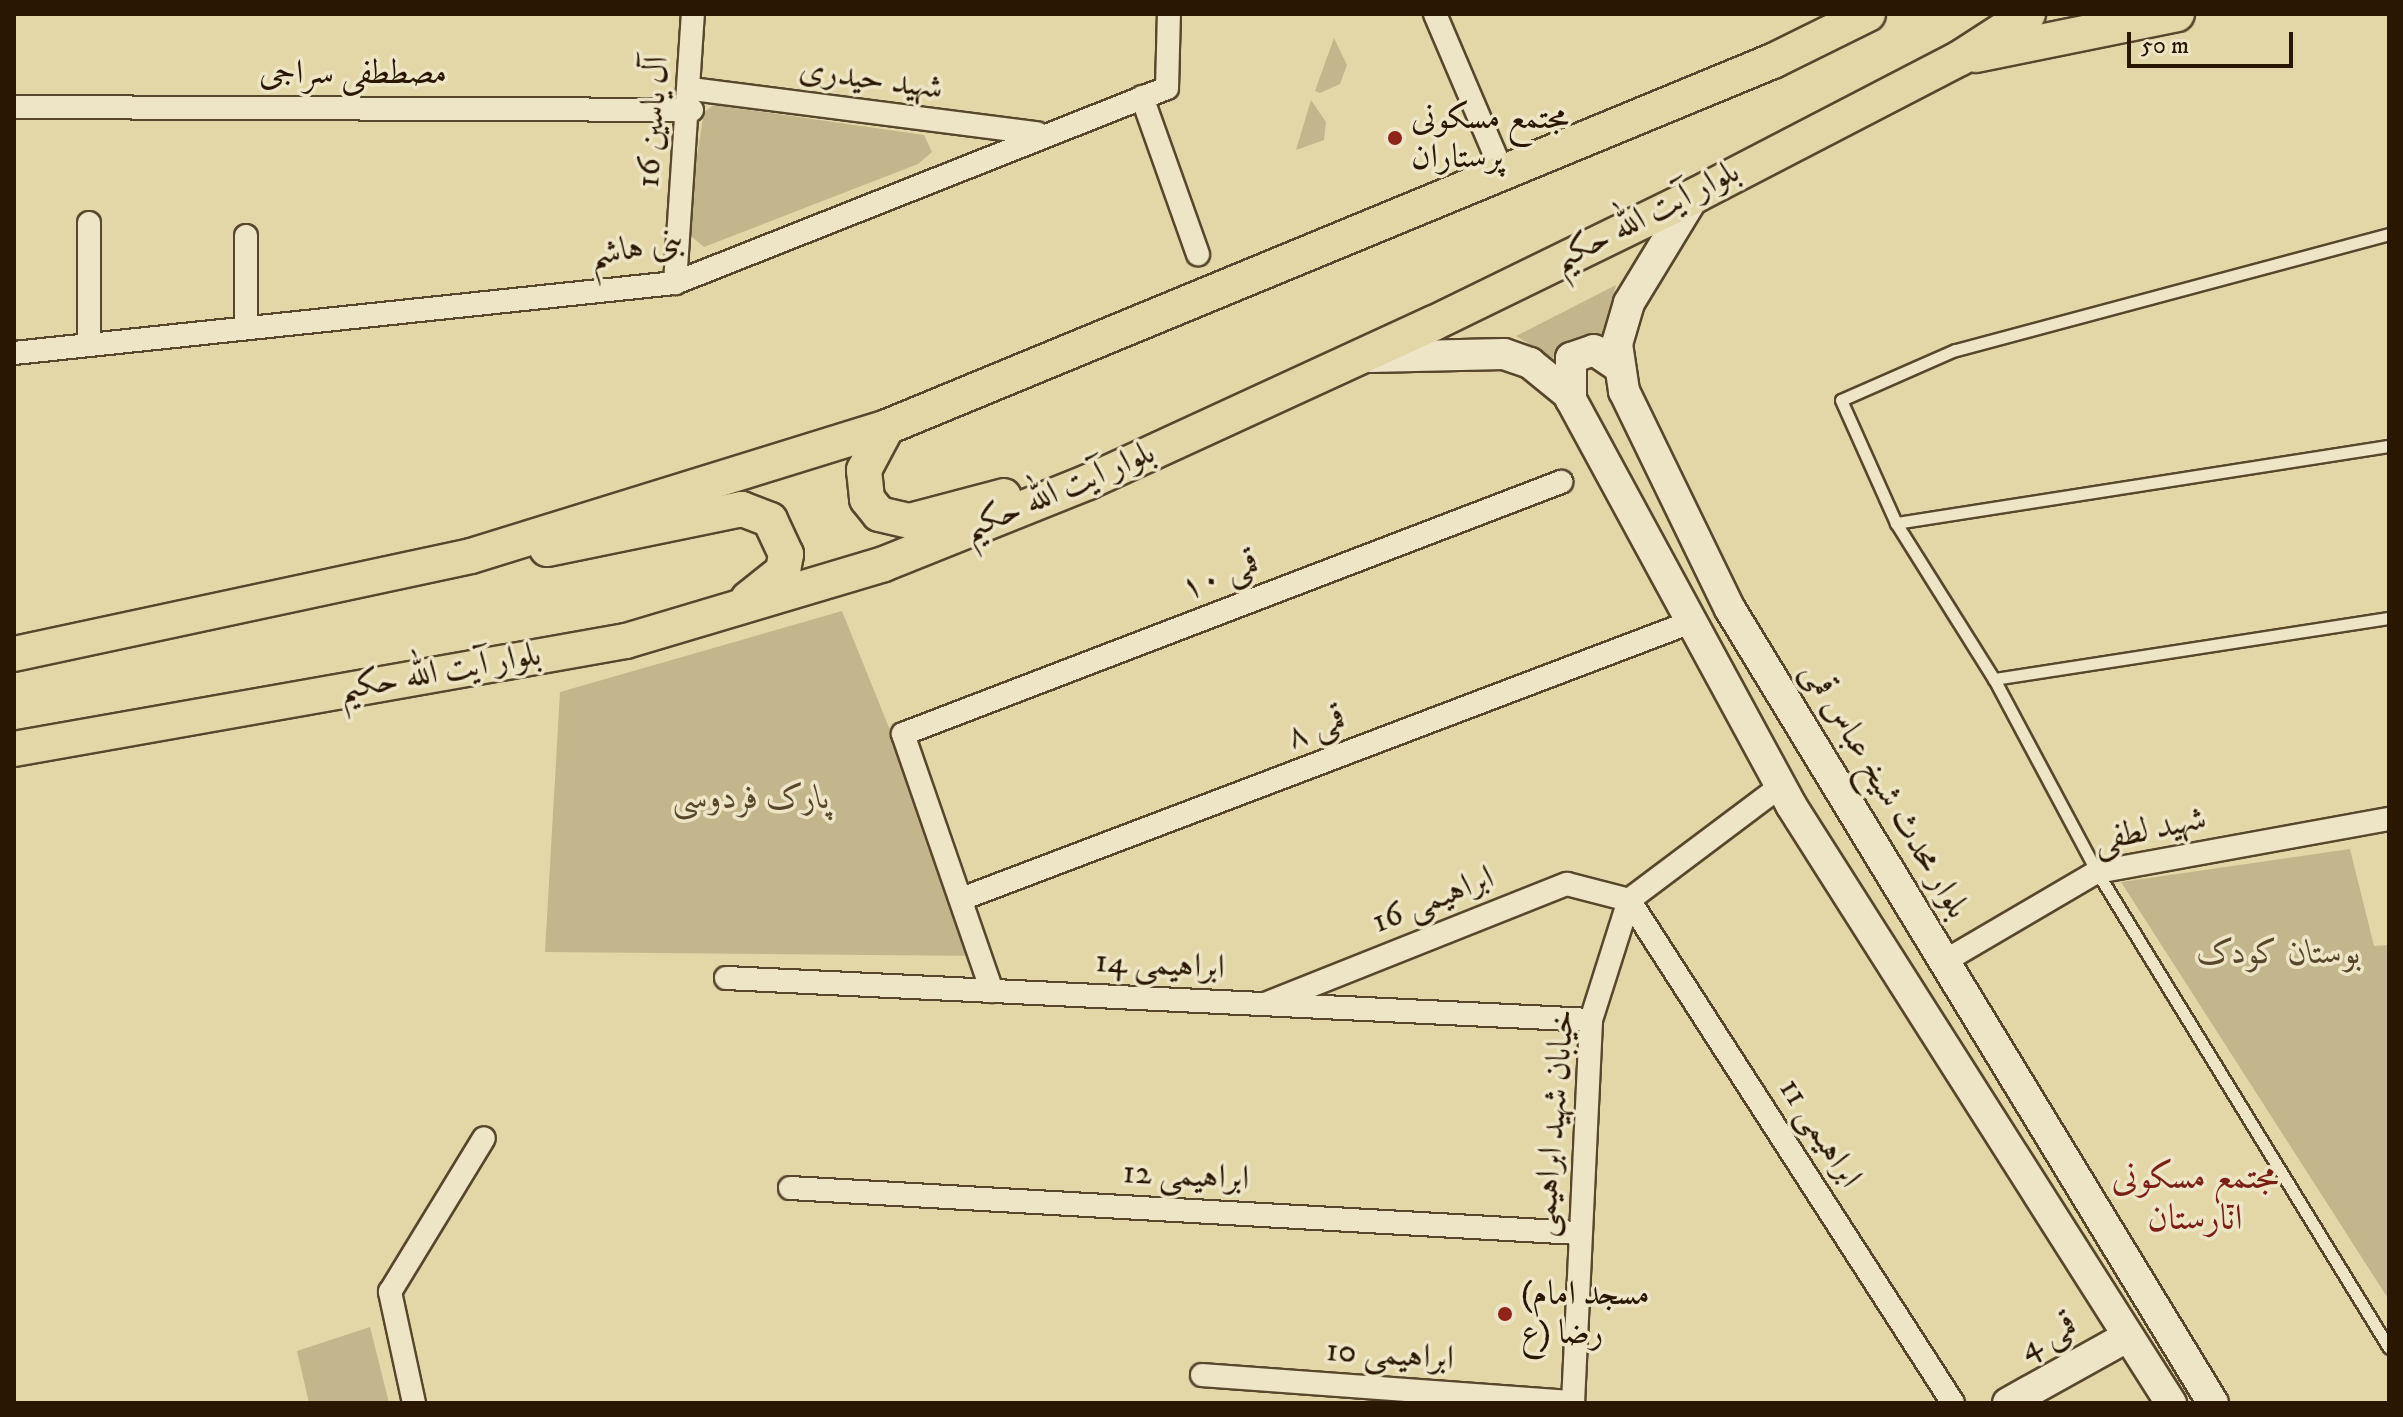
<!DOCTYPE html>
<html>
<head>
<meta charset="utf-8">
<style>
  body { margin:0 }
  #map { position:relative; width:2403px; height:1417px; overflow:hidden; background:#e3d7a8; font-family:"IM FELL DW Pica",Amiri,serif }
  div>[style] { position:absolute }
  .green>* { inset:0; background:#c4b68c }
  .roads { filter:drop-shadow(2px 0 #58472c) drop-shadow(-2px 0 #58472c) drop-shadow(0 2px #58472c) drop-shadow(0 -2px #58472c) }
  .service>* { height:11px; margin:-5.5px; padding:0 5.5px; transform-origin:5.5px; border-radius:5.5px; background:#ede5c6 }
  .minor>* { height:22px; margin:-11px; padding:0 11px; transform-origin:11px; border-radius:11px; background:#ede5c6 }
  .secondary>* { height:30px; margin:-15px; padding:0 15px; transform-origin:15px; border-radius:15px; background:#ede5c6 }
  .primary>* { height:34px; margin:-17px; padding:0 17px; transform-origin:17px; border-radius:17px; background:#e3d7a8 }
  .dots>* { width:22px; height:22px; translate:-50% -50%; box-sizing:border-box; border:4px solid #ede5c6; border-radius:50% }
  span { translate:-50% -50%; white-space:nowrap; text-align:center; line-height:1.15; -webkit-text-stroke:7px #ede5c6; paint-order:stroke }
  .street-label { font-size:34px; color:#2a1702 }
  .poi-label { font-size:34px; color:#2a1702 }
  .left { translate:0 -50%; text-align:left }
  .park-label { font-size:34px; color:#58472b; font-style:italic }
  .neighbourhood-label { font-size:36px; color:#7a1f14 }
  .frame { position:absolute; inset:0; border:16px solid #2a1702; pointer-events:none }
  .scale { position:absolute; left:2127px; top:32px; width:166px; height:36px; box-sizing:border-box; border:4px solid #2a1702; border-top:0; padding-left:10px; font-size:24px; line-height:28px; white-space:nowrap; color:#2a1702; -webkit-text-stroke:6px #ede5c6; paint-order:stroke }
</style>
</head>
<body>
<div id="map">
  <div class="green">
    <i style="clip-path:polygon(1334px 38px,1347px 65px,1340px 84px,1320px 93px,1315px 91px)"></i>
    <i style="clip-path:polygon(1311px 100px,1326px 122px,1324px 140px,1296px 150px)"></i>
    <i style="clip-path:polygon(714px 105px,924px 135px,932px 152px,918px 164px,704px 247px,685px 231px,704px 112px)"></i>
    <i style="clip-path:polygon(1616px 285px,1604px 333px,1575px 342px,1556px 360px,1516px 336px)"></i>
    <i style="clip-path:polygon(842px 611px,981px 956px,545px 952px,560px 692px)"></i>
    <i style="clip-path:polygon(2350px 849px,2374px 946px,2389px 945px,2389px 1300px,2121px 882px)"></i>
    <i style="clip-path:polygon(370px 1327px,389px 1403px,309px 1403px,297px 1351px)"></i>
  </div>
  <div class="roads">
    <div class="service">
      <i style="left:2389px;top:234px;width:449px;rotate:165deg"></i>
      <i style="left:1955px;top:350px;width:124px;rotate:156.3deg"></i>
      <i style="left:1841px;top:400px;width:135px;rotate:65.9deg"></i>
      <i style="left:1896px;top:523px;width:184px;rotate:57.9deg"></i>
      <i style="left:1994px;top:679px;width:219px;rotate:61.9deg"></i>
      <i style="left:2097px;top:872px;width:558px;rotate:58.47deg"></i>
      <i style="left:1896px;top:523px;width:499px;rotate:-8.9deg"></i>
      <i style="left:1994px;top:679px;width:400px;rotate:-8.8deg"></i>
    </div>
    <div class="minor">
      <i style="left:1435px;top:14px;width:171px;rotate:66.9deg"></i>
      <i style="left:692px;top:89px;width:348px;rotate:7.3deg"></i>
      <i style="left:1142px;top:97px;width:167px;rotate:70.4deg"></i>
      <i style="left:14px;top:107px;width:678px;rotate:0.25deg"></i>
      <i style="left:246px;top:236px;width:92px;rotate:90deg"></i>
      <i style="left:675px;top:283px;width:270px;rotate:-86.2deg"></i>
      <i style="left:89px;top:344px;width:121px;rotate:-90deg"></i>
      <i style="left:14px;top:353px;width:665px;rotate:-6.05deg"></i>
      <i style="left:675px;top:283px;width:529px;rotate:-21.62deg"></i>
      <i style="left:1167px;top:88px;width:74px;rotate:-88.5deg"></i>
      <i style="left:964px;top:898px;width:778px;rotate:-20.79deg"></i>
      <i style="left:1945px;top:961px;width:176px;rotate:-30.4deg"></i>
      <i style="left:2097px;top:872px;width:297px;rotate:-10.3deg"></i>
      <i style="left:726px;top:978px;width:866px;rotate:2.78deg"></i>
      <i style="left:992px;top:991px;width:272px;rotate:-109.1deg"></i>
      <i style="left:903px;top:734px;width:705px;rotate:-20.96deg"></i>
      <i style="left:1265px;top:1004px;width:325px;rotate:-21.7deg"></i>
      <i style="left:1567px;top:884px;width:64px;rotate:14.5deg"></i>
      <i style="left:1629px;top:900px;width:598px;rotate:57.21deg"></i>
      <i style="left:790px;top:1188px;width:789px;rotate:3.27deg"></i>
      <i style="left:1202px;top:1375px;width:372px;rotate:4.2deg"></i>
      <i style="left:414px;top:1403px;width:114px;rotate:-102.2deg"></i>
      <i style="left:390px;top:1292px;width:180px;rotate:-58.6deg"></i>
      <i style="left:1573px;top:1403px;width:383px;rotate:-87.3deg"></i>
      <i style="left:1591px;top:1020px;width:126px;rotate:-72.4deg"></i>
      <i style="left:1629px;top:900px;width:190px;rotate:-36.9deg"></i>
    </div>
    <div class="secondary">
      <i style="left:1694px;top:196px;width:125px;rotate:121.3deg"></i>
      <i style="left:1629px;top:303px;width:43px;rotate:106.3deg"></i>
      <i style="left:1617px;top:344px;width:48px;rotate:81.5deg"></i>
      <i style="left:1624px;top:391px;width:242px;rotate:64.1deg"></i>
      <i style="left:1730px;top:609px;width:929px;rotate:58.69deg"></i>
      <i style="left:1371px;top:357px;width:133px;rotate:-1.3deg"></i>
      <i style="left:1504px;top:354px;width:28px;rotate:19deg"></i>
      <i style="left:1530px;top:363px;width:49px;rotate:39.2deg"></i>
      <i style="left:1568px;top:394px;width:468px;rotate:61.5deg"></i>
      <i style="left:1791px;top:805px;width:709px;rotate:57.57deg"></i>
      <i style="left:1571px;top:400px;width:42px;rotate:-90deg"></i>
      <i style="left:1571px;top:358px;width:24px;rotate:-19deg"></i>
      <i style="left:1594px;top:350px;width:29px;rotate:34deg"></i>
      <i style="left:2008px;top:1403px;width:134px;rotate:-29.1deg"></i>
    </div>
    <div class="primary">
      <i style="left:1976px;top:55px;width:205px;rotate:-11.5deg"></i>
      <i style="left:887px;top:427px;width:49px;rotate:118.1deg"></i>
      <i style="left:864px;top:470px;width:29px;rotate:84deg"></i>
      <i style="left:867px;top:499px;width:19px;rotate:51deg"></i>
      <i style="left:879px;top:514px;width:32px;rotate:13deg"></i>
      <i style="left:910px;top:521px;width:97px;rotate:-14.9deg"></i>
      <i style="left:547px;top:549px;width:199px;rotate:-11.6deg"></i>
      <i style="left:742px;top:509px;width:30px;rotate:21deg"></i>
      <i style="left:770px;top:520px;width:38px;rotate:65deg"></i>
      <i style="left:786px;top:554px;width:17px;rotate:100deg"></i>
      <i style="left:783px;top:571px;width:45px;rotate:141.3deg"></i>
      <i style="left:14px;top:654px;width:467px;rotate:-12.1deg"></i>
      <i style="left:471px;top:556px;width:436px;rotate:-17.2deg"></i>
      <i style="left:887px;top:427px;width:959px;rotate:-22.45deg"></i>
      <i style="left:1773px;top:61px;width:106px;rotate:-26.3deg"></i>
      <i style="left:14px;top:749px;width:621px;rotate:-10.01deg"></i>
      <i style="left:626px;top:641px;width:269px;rotate:-16.6deg"></i>
      <i style="left:884px;top:564px;width:220px;rotate:-21.9deg"></i>
      <i style="left:1088px;top:482px;width:379px;rotate:-24.7deg"></i>
      <i style="left:1432px;top:324px;width:292px;rotate:-26deg"></i>
      <i style="left:1694px;top:196px;width:300px;rotate:-27.4deg"></i>
      <i style="left:1960px;top:58px;width:81px;rotate:-32.9deg"></i>
    </div>
  </div>
  <div class="dots">
    <i style="left:1395px;top:138px;background:#8f2418"></i>
    <i style="left:1505px;top:1314px;background:#8f2418"></i>
  </div>
  <div class="street-label">
    <span style="left:353px;top:74px">مصططفی سراجی</span>
    <span style="left:871px;top:79px;rotate:8deg">شهید حیدری</span>
    <span style="left:653px;top:122px;rotate:-86deg">آل یاسین 16</span>
    <span style="left:1646px;top:216px;rotate:-27deg">بلوار آیت الله حکیم</span>
    <span style="left:637px;top:248px;rotate:-10deg">بنی هاشم</span>
    <span style="left:1059px;top:491px;rotate:-23deg">بلوار آیت الله حکیم</span>
    <span style="left:1220px;top:576px;rotate:-21deg">قمی ۱۰</span>
    <span style="left:440px;top:672px;rotate:-10deg">بلوار آیت الله حکیم</span>
    <span style="left:1316px;top:728px;rotate:-21deg">قمی ۸</span>
    <span style="left:1885px;top:790px;rotate:59deg">بلوار محدث شیخ عباس قمی</span>
    <span style="left:2150px;top:830px;rotate:-12deg">شهید لطفی</span>
    <span style="left:1433px;top:900px;rotate:-22deg">ابراهیمی 16</span>
    <span style="left:1160px;top:965px;rotate:3deg">ابراهیمی 14</span>
    <span style="left:1554px;top:1123px;rotate:-85deg">خیابان شهید ابراهیمی</span>
    <span style="left:1820px;top:1133px;rotate:57deg">ابراهیمی 11</span>
    <span style="left:1186px;top:1176px;rotate:3deg">ابراهیمی 12</span>
    <span style="left:2048px;top:1337px;rotate:-29deg">قمی 4</span>
    <span style="left:1390px;top:1355px;rotate:4deg">ابراهیمی 10</span>
  </div>
  <div class="poi-label">
    <span class="left" style="left:1411px;top:138px">مجتمع مسکونی<br>پرستاران</span>
    <span class="left" style="left:1521px;top:1314px">(مسجد امام<br>رضا (ع</span>
  </div>
  <div class="park-label">
    <span style="left:751px;top:799px">پارک فردوسی</span>
    <span style="left:2279px;top:954px">بوستان کودک</span>
  </div>
  <div class="neighbourhood-label">
    <span style="left:2195px;top:1198px">مجتمع مسکونی<br>انارستان</span>
  </div>
  <div class="frame"></div>
  <div class="scale">50 m</div>
</div>
</body>
</html>
